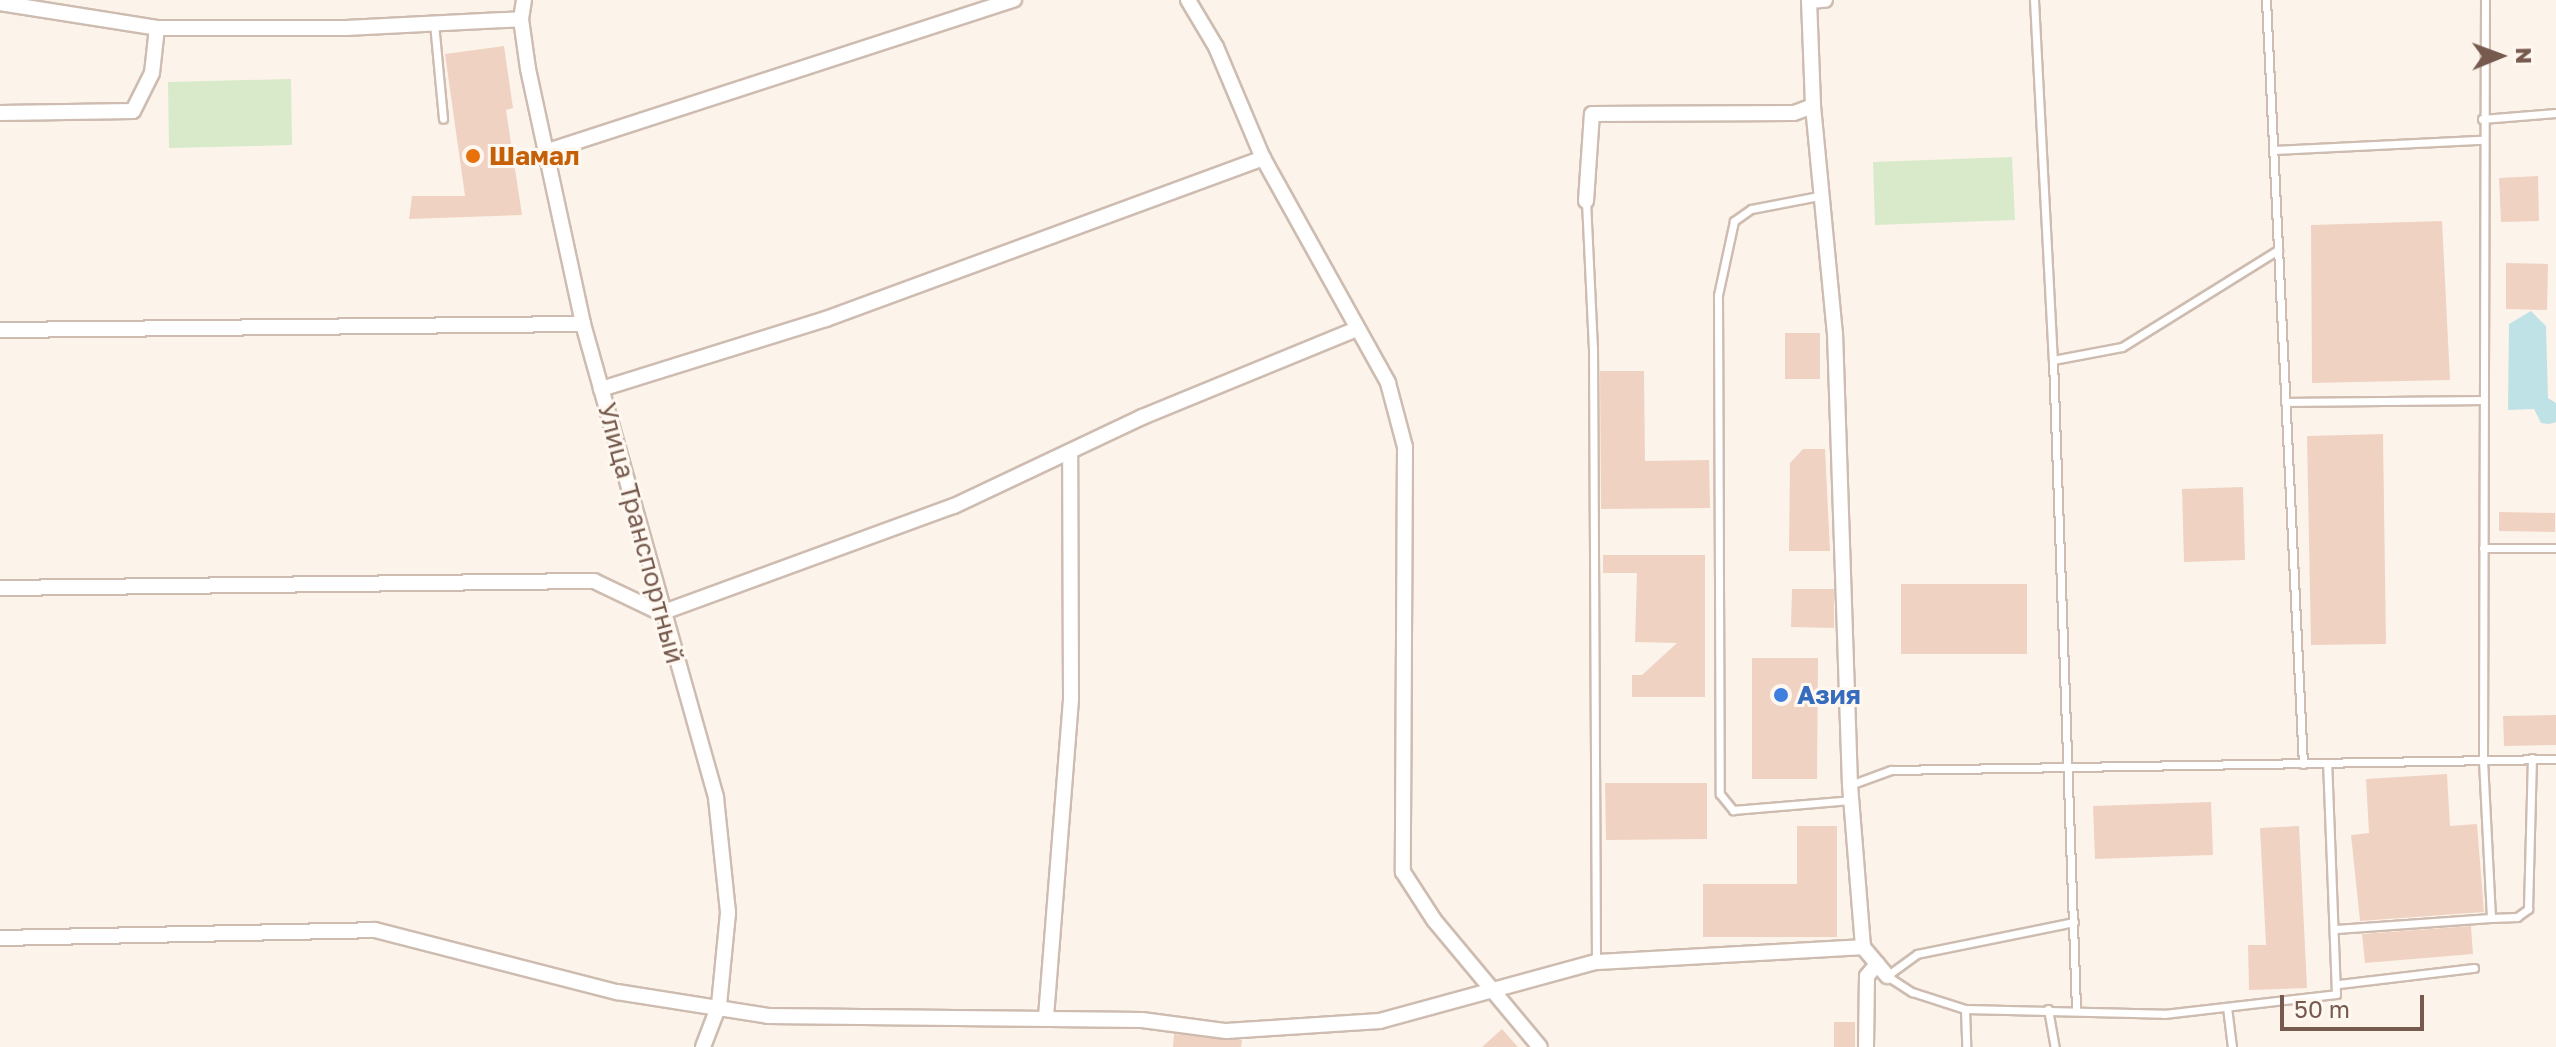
<!DOCTYPE html>
<html>
<head>
<meta charset="utf-8">
<style>
  body { margin:0 }
  #map { position:relative; width:2556px; height:1047px; overflow:hidden; background:#fcf4eb; font-family:"Golos Text",sans-serif }
  div>[style] { position:absolute }
  .green>* { inset:0; background:#d8eac9 }
  .water>* { inset:0; background:#bfe2e6 }
  .building>* { inset:0; background:#f0d2c3 }
  .roads { filter:drop-shadow(2px 0 #cebcb0) drop-shadow(-2px 0 #cebcb0) drop-shadow(0 2px #cebcb0) drop-shadow(0 -2px #cebcb0) }
  .lane>* { height:7px; margin:-3.5px; padding:0 3.5px; transform-origin:3.5px; border-radius:3.5px; background:#fff }
  .street>* { height:14px; margin:-7px; padding:0 7px; transform-origin:7px; border-radius:7px; background:#fff }
  .dots>* { width:22px; height:22px; translate:-50% -50%; box-sizing:border-box; border:4px solid #fef8f1; border-radius:50% }
  span { translate:-50% -50%; white-space:nowrap; text-align:center; line-height:1.15; -webkit-text-stroke:6px #fef8f1; paint-order:stroke }
  .food-label { font-size:26px; color:#c56008; font-weight:700 }
  .left { translate:0 -50%; text-align:left }
  .street-label { font-size:26px; color:#775a4e }
  .shop-label { font-size:26px; color:#366cbe; font-weight:700 }
  .north { position:absolute; left:2460px; top:16px; width:80px; height:80px; -webkit-text-stroke:6px #fef8f1; paint-order:stroke; rotate:89deg; font-size:22px; font-weight:700; line-height:32px; text-align:center; color:#775a4e }
  .north::after { content:''; display:block; margin:auto; width:28px; height:36px; background:#775a4e; clip-path:polygon(50% 0,100% 100%,50% 72%,0 100%) }
  .scale { position:absolute; left:2280px; top:995px; width:144px; height:36px; box-sizing:border-box; border:4px solid #775a4e; border-top:0; padding-left:10px; font-size:24px; line-height:28px; white-space:nowrap; color:#775a4e; -webkit-text-stroke:6px #fef8f1; paint-order:stroke }
</style>
</head>
<body>
<div id="map">
  <div class="green">
    <i style="clip-path:polygon(291px 79px,292px 145px,169px 148px,168px 82px)"></i>
    <i style="clip-path:polygon(2012px 157px,2015px 220px,1875px 225px,1873px 162px)"></i>
  </div>
  <div class="water">
    <i style="clip-path:polygon(2531px 311px,2546px 326px,2548px 398px,2556px 403px,2556px 422px,2549px 424px,2541px 423px,2534px 409px,2508px 410px,2509px 324px)"></i>
  </div>
  <div class="building">
    <i style="clip-path:polygon(504px 46px,513px 108px,506px 110px,522px 215px,409px 219px,412px 196px,465px 196px,445px 54px)"></i>
    <i style="clip-path:polygon(2538px 176px,2539px 221px,2501px 222px,2499px 178px)"></i>
    <i style="clip-path:polygon(2442px 221px,2450px 380px,2312px 383px,2311px 225px)"></i>
    <i style="clip-path:polygon(2506px 263px,2548px 264px,2547px 310px,2506px 309px)"></i>
    <i style="clip-path:polygon(1785px 333px,1820px 333px,1820px 379px,1785px 379px)"></i>
    <i style="clip-path:polygon(1600px 371px,1644px 371px,1645px 461px,1709px 460px,1710px 508px,1601px 509px)"></i>
    <i style="clip-path:polygon(2383px 434px,2386px 644px,2311px 645px,2307px 436px)"></i>
    <i style="clip-path:polygon(1803px 449px,1825px 449px,1830px 551px,1789px 551px,1790px 463px)"></i>
    <i style="clip-path:polygon(2243px 487px,2245px 560px,2184px 562px,2182px 489px)"></i>
    <i style="clip-path:polygon(2499px 512px,2555px 513px,2555px 532px,2499px 531px)"></i>
    <i style="clip-path:polygon(1603px 555px,1705px 555px,1705px 697px,1632px 697px,1632px 675px,1642px 675px,1677px 643px,1635px 642px,1637px 573px,1603px 573px)"></i>
    <i style="clip-path:polygon(1901px 584px,2027px 584px,2027px 654px,1901px 654px)"></i>
    <i style="clip-path:polygon(1792px 589px,1834px 589px,1834px 628px,1791px 627px)"></i>
    <i style="clip-path:polygon(1752px 658px,1818px 658px,1817px 779px,1752px 779px)"></i>
    <i style="clip-path:polygon(2556px 715px,2556px 745px,2504px 746px,2503px 716px)"></i>
    <i style="clip-path:polygon(2447px 774px,2450px 826px,2477px 824px,2484px 912px,2360px 921px,2351px 835px,2369px 833px,2366px 779px)"></i>
    <i style="clip-path:polygon(1605px 783px,1707px 783px,1707px 839px,1606px 840px)"></i>
    <i style="clip-path:polygon(2211px 802px,2213px 855px,2095px 859px,2093px 806px)"></i>
    <i style="clip-path:polygon(1797px 826px,1837px 826px,1837px 937px,1703px 937px,1703px 884px,1797px 884px)"></i>
    <i style="clip-path:polygon(2299px 826px,2307px 988px,2249px 990px,2248px 945px,2266px 945px,2260px 828px)"></i>
    <i style="clip-path:polygon(2471px 926px,2473px 954px,2365px 963px,2362px 934px)"></i>
    <i style="clip-path:polygon(1834px 1022px,1855px 1022px,1855px 1047px,1834px 1047px)"></i>
    <i style="clip-path:polygon(1502px 1029px,1518px 1047px,1482px 1047px)"></i>
    <i style="clip-path:polygon(1174px 1034px,1242px 1040px,1241px 1047px,1173px 1047px)"></i>
  </div>
  <div class="roads">
    <div class="lane">
      <i style="left:2034px;top:0;width:361px;rotate:87deg"></i>
      <i style="left:2053px;top:360px;width:649px;rotate:87.97deg"></i>
      <i style="left:2266px;top:0;width:765px;rotate:87.23deg"></i>
      <i style="left:434px;top:23px;width:96px;rotate:84.6deg"></i>
      <i style="left:2482px;top:119px;width:74px;rotate:-4.6deg"></i>
      <i style="left:2274px;top:150px;width:208px;rotate:-2.8deg"></i>
      <i style="left:1824px;top:195px;width:74px;rotate:169.1deg"></i>
      <i style="left:1751px;top:209px;width:21px;rotate:145deg"></i>
      <i style="left:1734px;top:221px;width:76px;rotate:102.2deg"></i>
      <i style="left:1718px;top:295px;width:499px;rotate:89.8deg"></i>
      <i style="left:1720px;top:794px;width:21px;rotate:51deg"></i>
      <i style="left:1733px;top:810px;width:118px;rotate:-4.8deg"></i>
      <i style="left:1586px;top:201px;width:147px;rotate:87.3deg"></i>
      <i style="left:1593px;top:348px;width:614px;rotate:89.72deg"></i>
      <i style="left:2053px;top:360px;width:70px;rotate:-10.7deg"></i>
      <i style="left:2122px;top:347px;width:184px;rotate:-31.9deg"></i>
      <i style="left:2285px;top:402px;width:198px;rotate:-0.6deg"></i>
      <i style="left:2483px;top:548px;width:73px"></i>
      <i style="left:1850px;top:785px;width:44px;rotate:-20.1deg"></i>
      <i style="left:1891px;top:770px;width:665px;rotate:-0.95deg"></i>
      <i style="left:2491px;top:918px;width:26px;rotate:-2deg"></i>
      <i style="left:2517px;top:917px;width:14px;rotate:-36deg"></i>
      <i style="left:2528px;top:909px;width:151px;rotate:-88.5deg"></i>
      <i style="left:2074px;top:922px;width:160px;rotate:168.5deg"></i>
      <i style="left:1917px;top:954px;width:37px;rotate:144deg"></i>
      <i style="left:1887px;top:976px;width:30px;rotate:33deg"></i>
      <i style="left:1912px;top:992px;width:56px;rotate:17.8deg"></i>
      <i style="left:1965px;top:1009px;width:199px;rotate:1.4deg"></i>
      <i style="left:2164px;top:1014px;width:173px;rotate:-6.6deg"></i>
      <i style="left:2336px;top:994px;width:230px;rotate:-92.2deg"></i>
      <i style="left:2336px;top:929px;width:155px;rotate:-4.1deg"></i>
      <i style="left:2491px;top:918px;width:160px;rotate:-92.9deg"></i>
      <i style="left:2483px;top:758px;width:758px;rotate:-89.85deg"></i>
      <i style="left:2339px;top:984px;width:136px;rotate:-6.8deg"></i>
      <i style="left:2227px;top:1007px;width:40px;rotate:82.9deg"></i>
      <i style="left:1965px;top:1009px;width:38px;rotate:88deg"></i>
      <i style="left:2048px;top:1009px;width:39px;rotate:80deg"></i>
    </div>
    <div class="street">
      <i style="left:524px;top:0;width:19px;rotate:99deg"></i>
      <i style="left:521px;top:19px;width:50px;rotate:82deg"></i>
      <i style="left:528px;top:69px;width:261px;rotate:77.8deg"></i>
      <i style="left:583px;top:324px;width:492px;rotate:74.3deg"></i>
      <i style="left:716px;top:798px;width:116px;rotate:84deg"></i>
      <i style="left:728px;top:913px;width:92px;rotate:95.6deg"></i>
      <i style="left:719px;top:1005px;width:45px;rotate:110.9deg"></i>
      <i style="left:1188px;top:0;width:55px;rotate:59.2deg"></i>
      <i style="left:1216px;top:47px;width:121px;rotate:67.1deg"></i>
      <i style="left:1263px;top:158px;width:257px;rotate:60.9deg"></i>
      <i style="left:1388px;top:383px;width:66px;rotate:75.1deg"></i>
      <i style="left:1405px;top:447px;width:425px;rotate:90.3deg"></i>
      <i style="left:1403px;top:872px;width:57px;rotate:57.1deg"></i>
      <i style="left:1434px;top:920px;width:165px;rotate:50.2deg"></i>
      <i style="left:1809px;top:0;width:106px;rotate:87.8deg"></i>
      <i style="left:1813px;top:106px;width:228px;rotate:84.5deg"></i>
      <i style="left:1835px;top:333px;width:452px;rotate:88.1deg"></i>
      <i style="left:1850px;top:785px;width:163px;rotate:85.4deg"></i>
      <i style="left:1863px;top:947px;width:38px;rotate:50deg"></i>
      <i style="left:1809px;top:1px;width:16px;rotate:-4deg"></i>
      <i style="left:0;top:3px;width:159px;rotate:9deg"></i>
      <i style="left:157px;top:28px;width:189px"></i>
      <i style="left:346px;top:28px;width:175px;rotate:-2.9deg"></i>
      <i style="left:0;top:113px;width:133px;rotate:-0.9deg"></i>
      <i style="left:133px;top:111px;width:42px;rotate:-63.4deg"></i>
      <i style="left:152px;top:73px;width:45px;rotate:-83.7deg"></i>
      <i style="left:548px;top:151px;width:490px;rotate:-18deg"></i>
      <i style="left:1586px;top:201px;width:87px;rotate:-86.1deg"></i>
      <i style="left:1592px;top:114px;width:202px;rotate:-0.3deg"></i>
      <i style="left:1794px;top:113px;width:20px;rotate:-20deg"></i>
      <i style="left:0;top:330px;width:583px;rotate:-0.59deg"></i>
      <i style="left:601px;top:389px;width:236px;rotate:-17.3deg"></i>
      <i style="left:826px;top:319px;width:466px;rotate:-20.2deg"></i>
      <i style="left:0;top:588px;width:594px;rotate:-0.68deg"></i>
      <i style="left:594px;top:581px;width:74px;rotate:25.5deg"></i>
      <i style="left:661px;top:613px;width:312px;rotate:-20.1deg"></i>
      <i style="left:954px;top:506px;width:208px;rotate:-25.3deg"></i>
      <i style="left:1142px;top:417px;width:229px;rotate:-22.3deg"></i>
      <i style="left:0;top:938px;width:375px;rotate:-1.2deg"></i>
      <i style="left:375px;top:930px;width:250px;rotate:14.4deg"></i>
      <i style="left:617px;top:992px;width:153px;rotate:9deg"></i>
      <i style="left:768px;top:1016px;width:374px;rotate:0.6deg"></i>
      <i style="left:1142px;top:1020px;width:85px;rotate:7.5deg"></i>
      <i style="left:1226px;top:1031px;width:154px;rotate:-3.7deg"></i>
      <i style="left:1380px;top:1021px;width:224px;rotate:-15.3deg"></i>
      <i style="left:1596px;top:962px;width:267px;rotate:-3.2deg"></i>
      <i style="left:1046px;top:1017px;width:319px;rotate:-85.5deg"></i>
      <i style="left:1071px;top:699px;width:246px;rotate:-90.2deg"></i>
      <i style="left:1866px;top:1047px;width:71px;rotate:-89.2deg"></i>
      <i style="left:1867px;top:976px;width:16px;rotate:-50deg"></i>
    </div>
  </div>
  <div class="dots">
    <i style="left:473px;top:156px;background:#e8710a"></i>
    <i style="left:1781px;top:695px;background:#3f7fe0"></i>
  </div>
  <div class="food-label">
    <span class="left" style="left:489px;top:156px">Шамал</span>
  </div>
  <div class="street-label">
    <span style="left:641px;top:533px;rotate:75deg">Улица Транспортный</span>
  </div>
  <div class="shop-label">
    <span class="left" style="left:1797px;top:695px">Азия</span>
  </div>
  <div class="north">N</div>
  <div class="scale">50 m</div>
</div>
</body>
</html>
